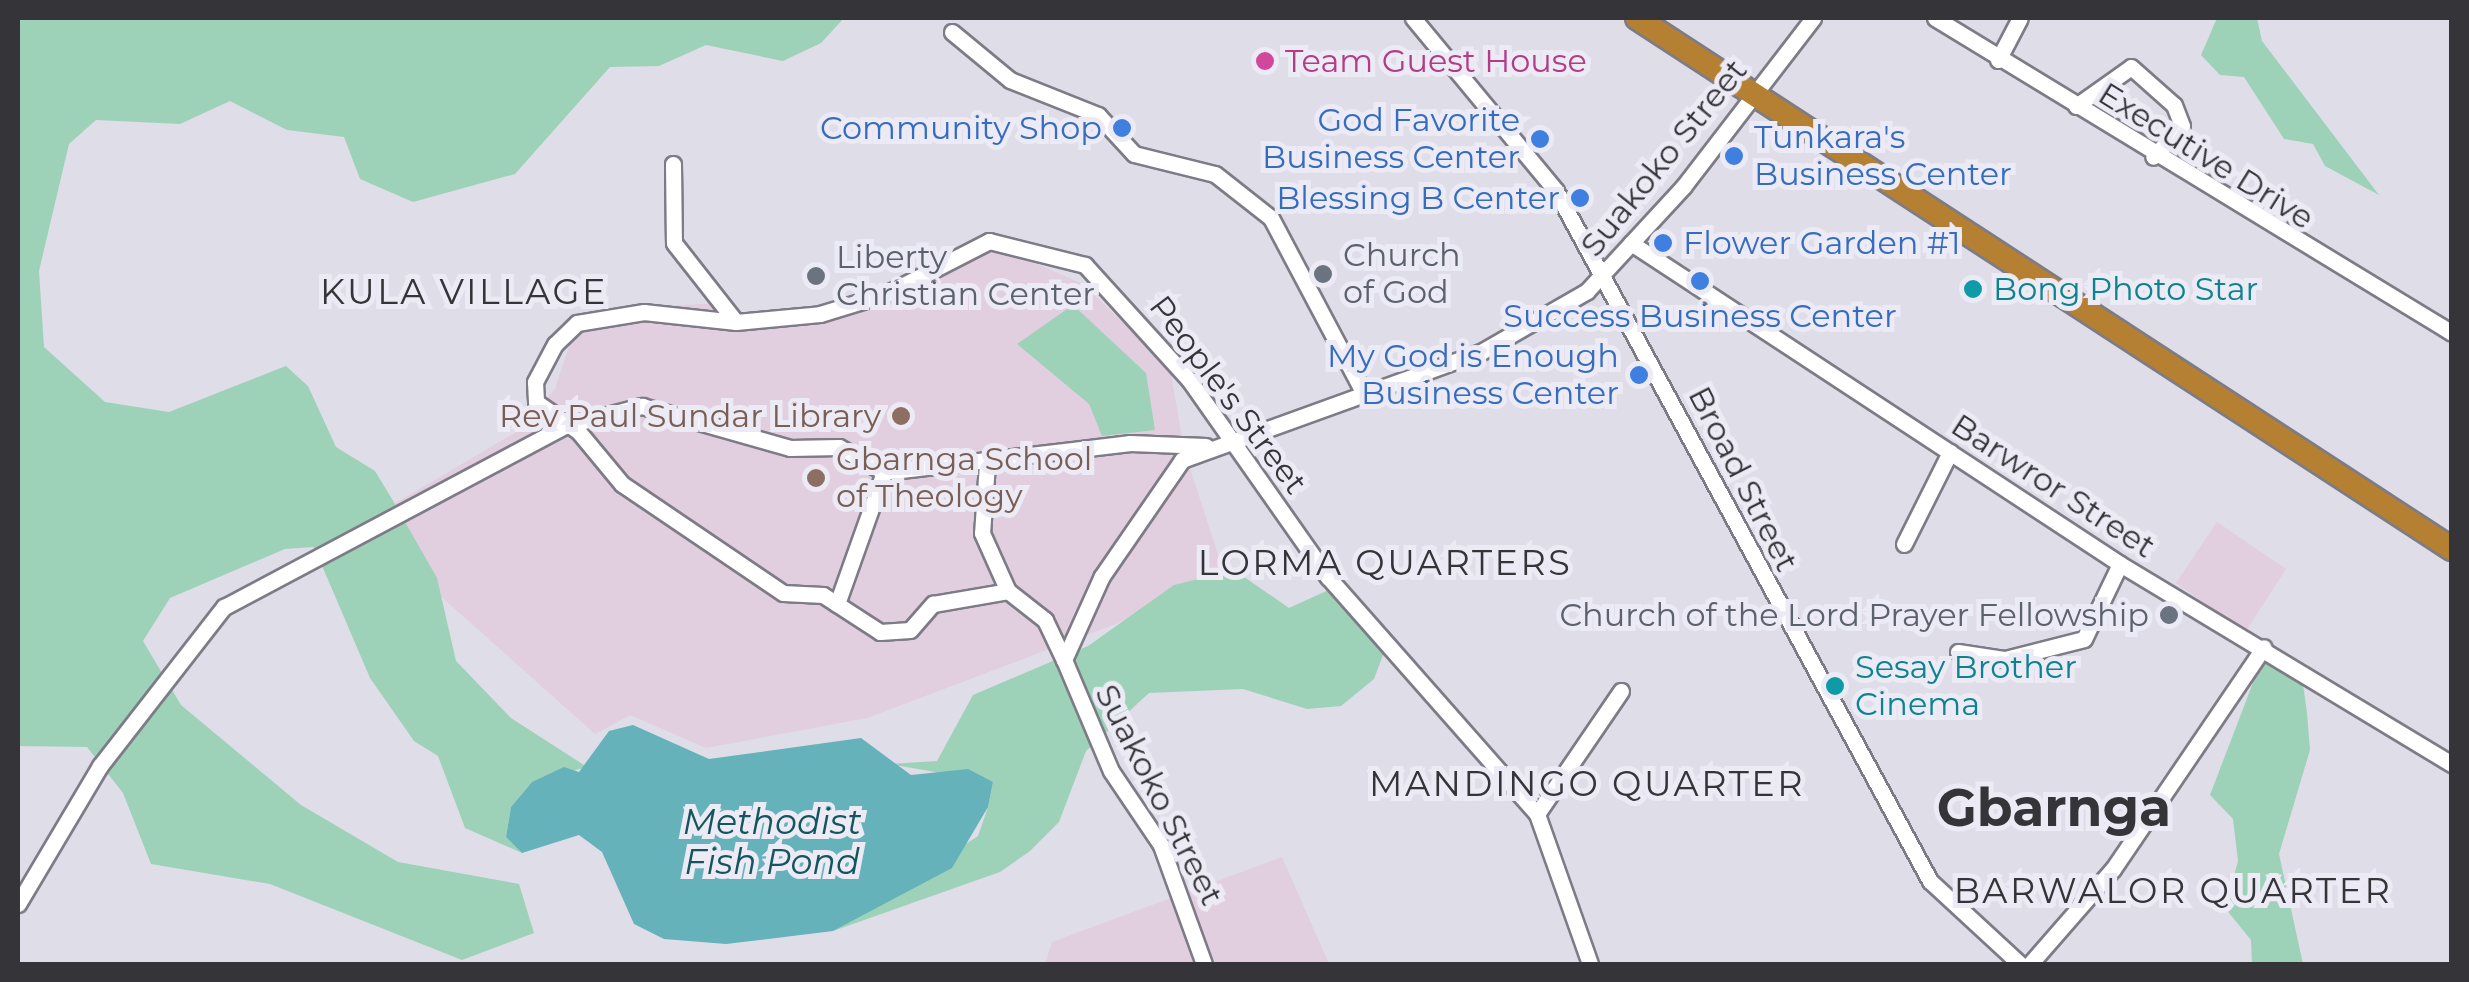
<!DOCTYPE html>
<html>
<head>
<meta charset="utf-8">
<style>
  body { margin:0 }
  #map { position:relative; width:2469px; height:982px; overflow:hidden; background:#dfdde8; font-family:Montserrat,sans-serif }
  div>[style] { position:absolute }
  .education>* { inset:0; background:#e1cede }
  .green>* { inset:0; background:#9dd2b9 }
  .water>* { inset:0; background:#65b2ba }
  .roads { filter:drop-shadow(2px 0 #7d7c86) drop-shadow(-2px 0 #7d7c86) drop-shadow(0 2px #7d7c86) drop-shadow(0 -2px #7d7c86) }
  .minor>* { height:15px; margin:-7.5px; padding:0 7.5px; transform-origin:7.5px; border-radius:7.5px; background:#fff }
  .highway>* { height:22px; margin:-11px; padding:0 11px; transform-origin:11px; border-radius:11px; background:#b58032 }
  .dots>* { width:28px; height:28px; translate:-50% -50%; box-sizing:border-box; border:5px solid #eceaf5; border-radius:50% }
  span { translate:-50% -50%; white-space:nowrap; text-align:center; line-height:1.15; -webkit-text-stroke:10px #eceaf5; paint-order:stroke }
  .hotel-label { font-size:32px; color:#b23c85 }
  .left { translate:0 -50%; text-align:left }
  .shop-label { font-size:32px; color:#366cbe }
  .right { translate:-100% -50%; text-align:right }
  .street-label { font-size:32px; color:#353539 }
  .worship-label { font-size:32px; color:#5b616d }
  .culture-label { font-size:32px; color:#0d838f }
  .education-label { font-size:32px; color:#785e54 }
  .neighbourhood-label { font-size:35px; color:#353539; letter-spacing:2.5px }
  .water-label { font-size:35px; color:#14565d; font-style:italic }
  .town-label { font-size:52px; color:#353539; font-weight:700 }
  .frame { position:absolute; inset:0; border:20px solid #353539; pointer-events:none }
</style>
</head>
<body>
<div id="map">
  <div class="education">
    <i style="clip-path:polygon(995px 246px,1083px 284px,1170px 368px,1184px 450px,1227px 582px,867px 718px,706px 748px,630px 715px,595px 734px,426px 583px,394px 504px,518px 431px,555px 389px,575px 329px,603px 310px,719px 303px,750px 326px,864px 302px)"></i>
    <i style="clip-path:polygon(2217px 522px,2286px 569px,2245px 632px,2176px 583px)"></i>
    <i style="clip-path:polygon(1282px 857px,1329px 964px,1045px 964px,1052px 942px)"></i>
  </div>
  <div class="green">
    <i style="clip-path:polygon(18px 18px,844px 18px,821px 43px,783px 61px,706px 45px,659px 66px,610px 67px,515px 174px,413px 202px,360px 179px,344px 137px,287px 130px,230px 101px,180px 124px,96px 120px,69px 144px,39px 271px,44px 347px,105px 402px,169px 412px,286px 366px,308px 386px,336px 447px,375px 471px,392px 499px,437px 578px,456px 661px,511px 718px,587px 767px,532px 782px,511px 807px,506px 837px,522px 853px,465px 828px,438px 756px,414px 741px,370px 678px,314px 547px,285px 549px,170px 598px,143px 641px,181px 705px,301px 805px,398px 862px,519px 884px,534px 933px,462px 960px,270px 884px,151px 864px,123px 793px,87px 747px,18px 746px)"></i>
    <i style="clip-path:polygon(2217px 18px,2257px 18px,2262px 41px,2379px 195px,2325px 166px,2313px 144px,2284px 139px,2244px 77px,2220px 75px,2201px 55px)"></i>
    <i style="clip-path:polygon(1073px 305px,1146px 373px,1155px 430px,1102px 436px,1089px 404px,1017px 344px)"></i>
    <i style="clip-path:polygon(1234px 570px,1289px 608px,1335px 587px,1386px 647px,1374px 679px,1341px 706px,1307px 709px,1243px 689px,1149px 693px,1086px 751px,1059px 822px,1030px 851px,1000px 872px,833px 931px,978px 836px,988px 807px,993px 782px,889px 764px,937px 761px,973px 695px,1088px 646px,1174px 585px)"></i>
    <i style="clip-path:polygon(2264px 654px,2303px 684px,2307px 713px,2310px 750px,2279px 854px,2303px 964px,2252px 964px,2251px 940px,2225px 908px,2238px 861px,2233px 819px,2210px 795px)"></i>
  </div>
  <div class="water">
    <i style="clip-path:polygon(633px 725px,709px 759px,861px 738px,911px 775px,968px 769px,993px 782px,988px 807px,952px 868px,833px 931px,726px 944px,664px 939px,634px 924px,602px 852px,579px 835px,522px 853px,506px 837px,511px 807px,532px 782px,564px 767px,579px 772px,609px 731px)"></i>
  </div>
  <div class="roads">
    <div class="minor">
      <i style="left:1413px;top:18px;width:224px;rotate:50.4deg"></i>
      <i style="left:1556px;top:191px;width:785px;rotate:61.54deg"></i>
      <i style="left:1930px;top:881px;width:122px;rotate:42.7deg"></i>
      <i style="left:1935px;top:18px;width:605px;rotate:31.35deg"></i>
      <i style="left:952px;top:32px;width:75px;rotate:39.6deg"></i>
      <i style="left:1010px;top:80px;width:95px;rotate:21.7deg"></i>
      <i style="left:1098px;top:115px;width:53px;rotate:47.3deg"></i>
      <i style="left:1134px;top:154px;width:83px;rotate:13.9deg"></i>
      <i style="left:1215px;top:174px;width:71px;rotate:38.2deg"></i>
      <i style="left:1271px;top:218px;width:199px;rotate:62.1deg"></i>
      <i style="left:1998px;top:60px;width:47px;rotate:-62.4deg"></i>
      <i style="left:2076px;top:106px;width:67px;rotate:-35.3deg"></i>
      <i style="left:2131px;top:67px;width:57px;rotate:41.5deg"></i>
      <i style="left:2174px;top:105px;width:22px;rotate:69deg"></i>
      <i style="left:2182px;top:126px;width:42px;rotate:133.1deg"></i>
      <i style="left:673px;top:164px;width:79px;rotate:89.3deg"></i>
      <i style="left:674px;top:243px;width:100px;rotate:51.9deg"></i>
      <i style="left:736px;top:322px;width:84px;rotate:-5.4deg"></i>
      <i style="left:820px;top:314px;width:69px;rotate:-16.9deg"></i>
      <i style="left:886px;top:294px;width:116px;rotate:-27.2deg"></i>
      <i style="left:989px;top:241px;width:99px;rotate:14deg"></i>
      <i style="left:1085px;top:265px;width:156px;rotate:47.8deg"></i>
      <i style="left:1190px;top:381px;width:240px;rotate:54.9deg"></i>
      <i style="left:1328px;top:577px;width:316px;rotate:48.6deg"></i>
      <i style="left:1537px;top:814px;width:159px;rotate:70.5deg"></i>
      <i style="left:1631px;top:243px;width:585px;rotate:33.28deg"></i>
      <i style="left:2120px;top:564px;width:388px;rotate:31.1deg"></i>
      <i style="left:736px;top:322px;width:93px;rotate:-173.8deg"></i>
      <i style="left:644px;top:312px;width:68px;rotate:170.7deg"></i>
      <i style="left:577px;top:323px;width:30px;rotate:136deg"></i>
      <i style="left:555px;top:344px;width:43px;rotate:117.8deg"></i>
      <i style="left:535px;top:382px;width:20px;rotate:87deg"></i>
      <i style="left:536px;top:402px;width:51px;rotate:34.6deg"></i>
      <i style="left:578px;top:431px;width:69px;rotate:50.3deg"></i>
      <i style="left:622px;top:484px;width:194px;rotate:34.1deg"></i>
      <i style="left:783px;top:593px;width:40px;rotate:2.9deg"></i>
      <i style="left:823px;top:595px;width:68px;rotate:33deg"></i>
      <i style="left:880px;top:632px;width:30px;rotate:-4deg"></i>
      <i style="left:910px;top:630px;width:35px;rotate:-49deg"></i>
      <i style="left:933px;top:604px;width:76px;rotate:-9.8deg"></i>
      <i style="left:1008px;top:591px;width:47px;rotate:38.1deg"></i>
      <i style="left:1045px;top:620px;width:44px;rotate:64.6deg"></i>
      <i style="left:987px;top:464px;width:69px;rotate:94.1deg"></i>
      <i style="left:982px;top:533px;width:64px;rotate:65.9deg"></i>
      <i style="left:1904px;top:544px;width:103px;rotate:-63.4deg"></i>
      <i style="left:837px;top:604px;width:140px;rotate:-70.4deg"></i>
      <i style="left:1958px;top:652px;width:48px;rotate:8.5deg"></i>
      <i style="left:2005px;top:659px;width:81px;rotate:-14.2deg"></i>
      <i style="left:2084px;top:639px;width:83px;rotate:-64.4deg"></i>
      <i style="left:1537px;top:814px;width:149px;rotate:-55.7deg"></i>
      <i style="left:18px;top:904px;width:161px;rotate:-59.3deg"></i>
      <i style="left:100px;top:766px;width:202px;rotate:-52.1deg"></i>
      <i style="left:224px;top:607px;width:386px;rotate:-28deg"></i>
      <i style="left:565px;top:426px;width:80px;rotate:-14.6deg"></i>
      <i style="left:642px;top:406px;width:154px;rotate:15.8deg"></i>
      <i style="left:790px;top:448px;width:49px;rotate:-1.2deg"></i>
      <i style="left:839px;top:447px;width:51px;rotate:29.1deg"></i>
      <i style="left:884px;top:472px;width:248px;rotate:-6.7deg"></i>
      <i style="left:1130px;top:443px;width:76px;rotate:2.3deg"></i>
      <i style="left:1204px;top:964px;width:127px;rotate:-109.9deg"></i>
      <i style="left:1161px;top:845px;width:89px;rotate:-124deg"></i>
      <i style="left:1111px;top:771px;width:121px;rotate:-112.9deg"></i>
      <i style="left:1064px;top:660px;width:92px;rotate:-65.7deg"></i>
      <i style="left:1102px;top:576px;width:141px;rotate:-55.4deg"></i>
      <i style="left:1182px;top:460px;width:318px;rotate:-19.9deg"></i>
      <i style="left:1481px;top:352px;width:122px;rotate:-29.9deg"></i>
      <i style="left:1587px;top:291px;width:142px;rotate:-47.3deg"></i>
      <i style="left:1683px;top:187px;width:213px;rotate:-52.4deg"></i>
      <i style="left:2030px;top:964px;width:126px;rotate:-48.9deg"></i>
      <i style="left:2113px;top:869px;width:268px;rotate:-55.8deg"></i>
    </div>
    <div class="highway">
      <i style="left:1637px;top:18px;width:973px;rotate:33.09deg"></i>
    </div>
  </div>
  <div class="dots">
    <i style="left:1265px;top:61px;background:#d1479c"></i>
    <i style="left:1122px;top:128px;background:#3f7fe0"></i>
    <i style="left:1540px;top:139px;background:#3f7fe0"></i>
    <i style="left:1734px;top:156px;background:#3f7fe0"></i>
    <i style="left:1580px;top:198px;background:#3f7fe0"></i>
    <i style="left:1663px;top:243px;background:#3f7fe0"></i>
    <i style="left:1323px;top:274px;background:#6b7280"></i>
    <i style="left:816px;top:276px;background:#6b7280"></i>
    <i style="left:1700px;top:281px;background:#3f7fe0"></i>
    <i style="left:1973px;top:289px;background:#0f9aa8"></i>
    <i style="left:1639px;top:375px;background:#3f7fe0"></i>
    <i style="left:901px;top:416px;background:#8d6e63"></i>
    <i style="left:816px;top:478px;background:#8d6e63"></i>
    <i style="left:2169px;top:615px;background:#6b7280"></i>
    <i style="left:1835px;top:686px;background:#0f9aa8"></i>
  </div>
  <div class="hotel-label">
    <span class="left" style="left:1285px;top:61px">Team Guest House</span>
  </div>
  <div class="shop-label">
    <span class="right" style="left:1520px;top:139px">God Favorite<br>Business Center</span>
    <span class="right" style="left:1102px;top:128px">Community Shop</span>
    <span class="left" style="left:1754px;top:156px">Tunkara's<br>Business Center</span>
    <span class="right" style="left:1560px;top:198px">Blessing B Center</span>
    <span class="left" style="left:1683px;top:243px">Flower Garden #1</span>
    <span style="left:1700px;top:316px">Success Business Center</span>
    <span class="right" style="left:1619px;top:375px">My God is Enough<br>Business Center</span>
  </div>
  <div class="street-label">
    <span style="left:2206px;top:156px;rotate:32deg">Executive Drive</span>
    <span style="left:1664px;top:158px;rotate:-51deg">Suakoko Street</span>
    <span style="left:1228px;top:395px;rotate:53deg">People's Street</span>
    <span style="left:1743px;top:479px;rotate:63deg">Broad Street</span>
    <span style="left:2053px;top:486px;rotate:33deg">Barwror Street</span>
    <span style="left:1159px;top:795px;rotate:63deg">Suakoko Street</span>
  </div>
  <div class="worship-label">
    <span class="left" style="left:1343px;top:274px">Church<br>of God</span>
    <span class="left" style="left:836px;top:276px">Liberty<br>Christian Center</span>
    <span class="right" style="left:2149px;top:615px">Church of the Lord Prayer Fellowship</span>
  </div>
  <div class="culture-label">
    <span class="left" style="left:1993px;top:289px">Bong Photo Star</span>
    <span class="left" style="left:1855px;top:686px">Sesay Brother<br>Cinema</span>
  </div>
  <div class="education-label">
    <span class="right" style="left:881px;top:416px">Rev Paul Sundar Library</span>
    <span class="left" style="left:836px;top:478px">Gbarnga School<br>of Theology</span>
  </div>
  <div class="neighbourhood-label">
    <span style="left:464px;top:292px">KULA VILLAGE</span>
    <span style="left:1385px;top:563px">LORMA QUARTERS</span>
    <span style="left:1587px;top:784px">MANDINGO QUARTER</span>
    <span style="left:2173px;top:891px">BARWALOR QUARTER</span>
  </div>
  <div class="water-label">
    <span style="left:772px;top:842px">Methodist<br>Fish Pond</span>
  </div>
  <div class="town-label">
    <span style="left:2054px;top:808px">Gbarnga</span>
  </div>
  <div class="frame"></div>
</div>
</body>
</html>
